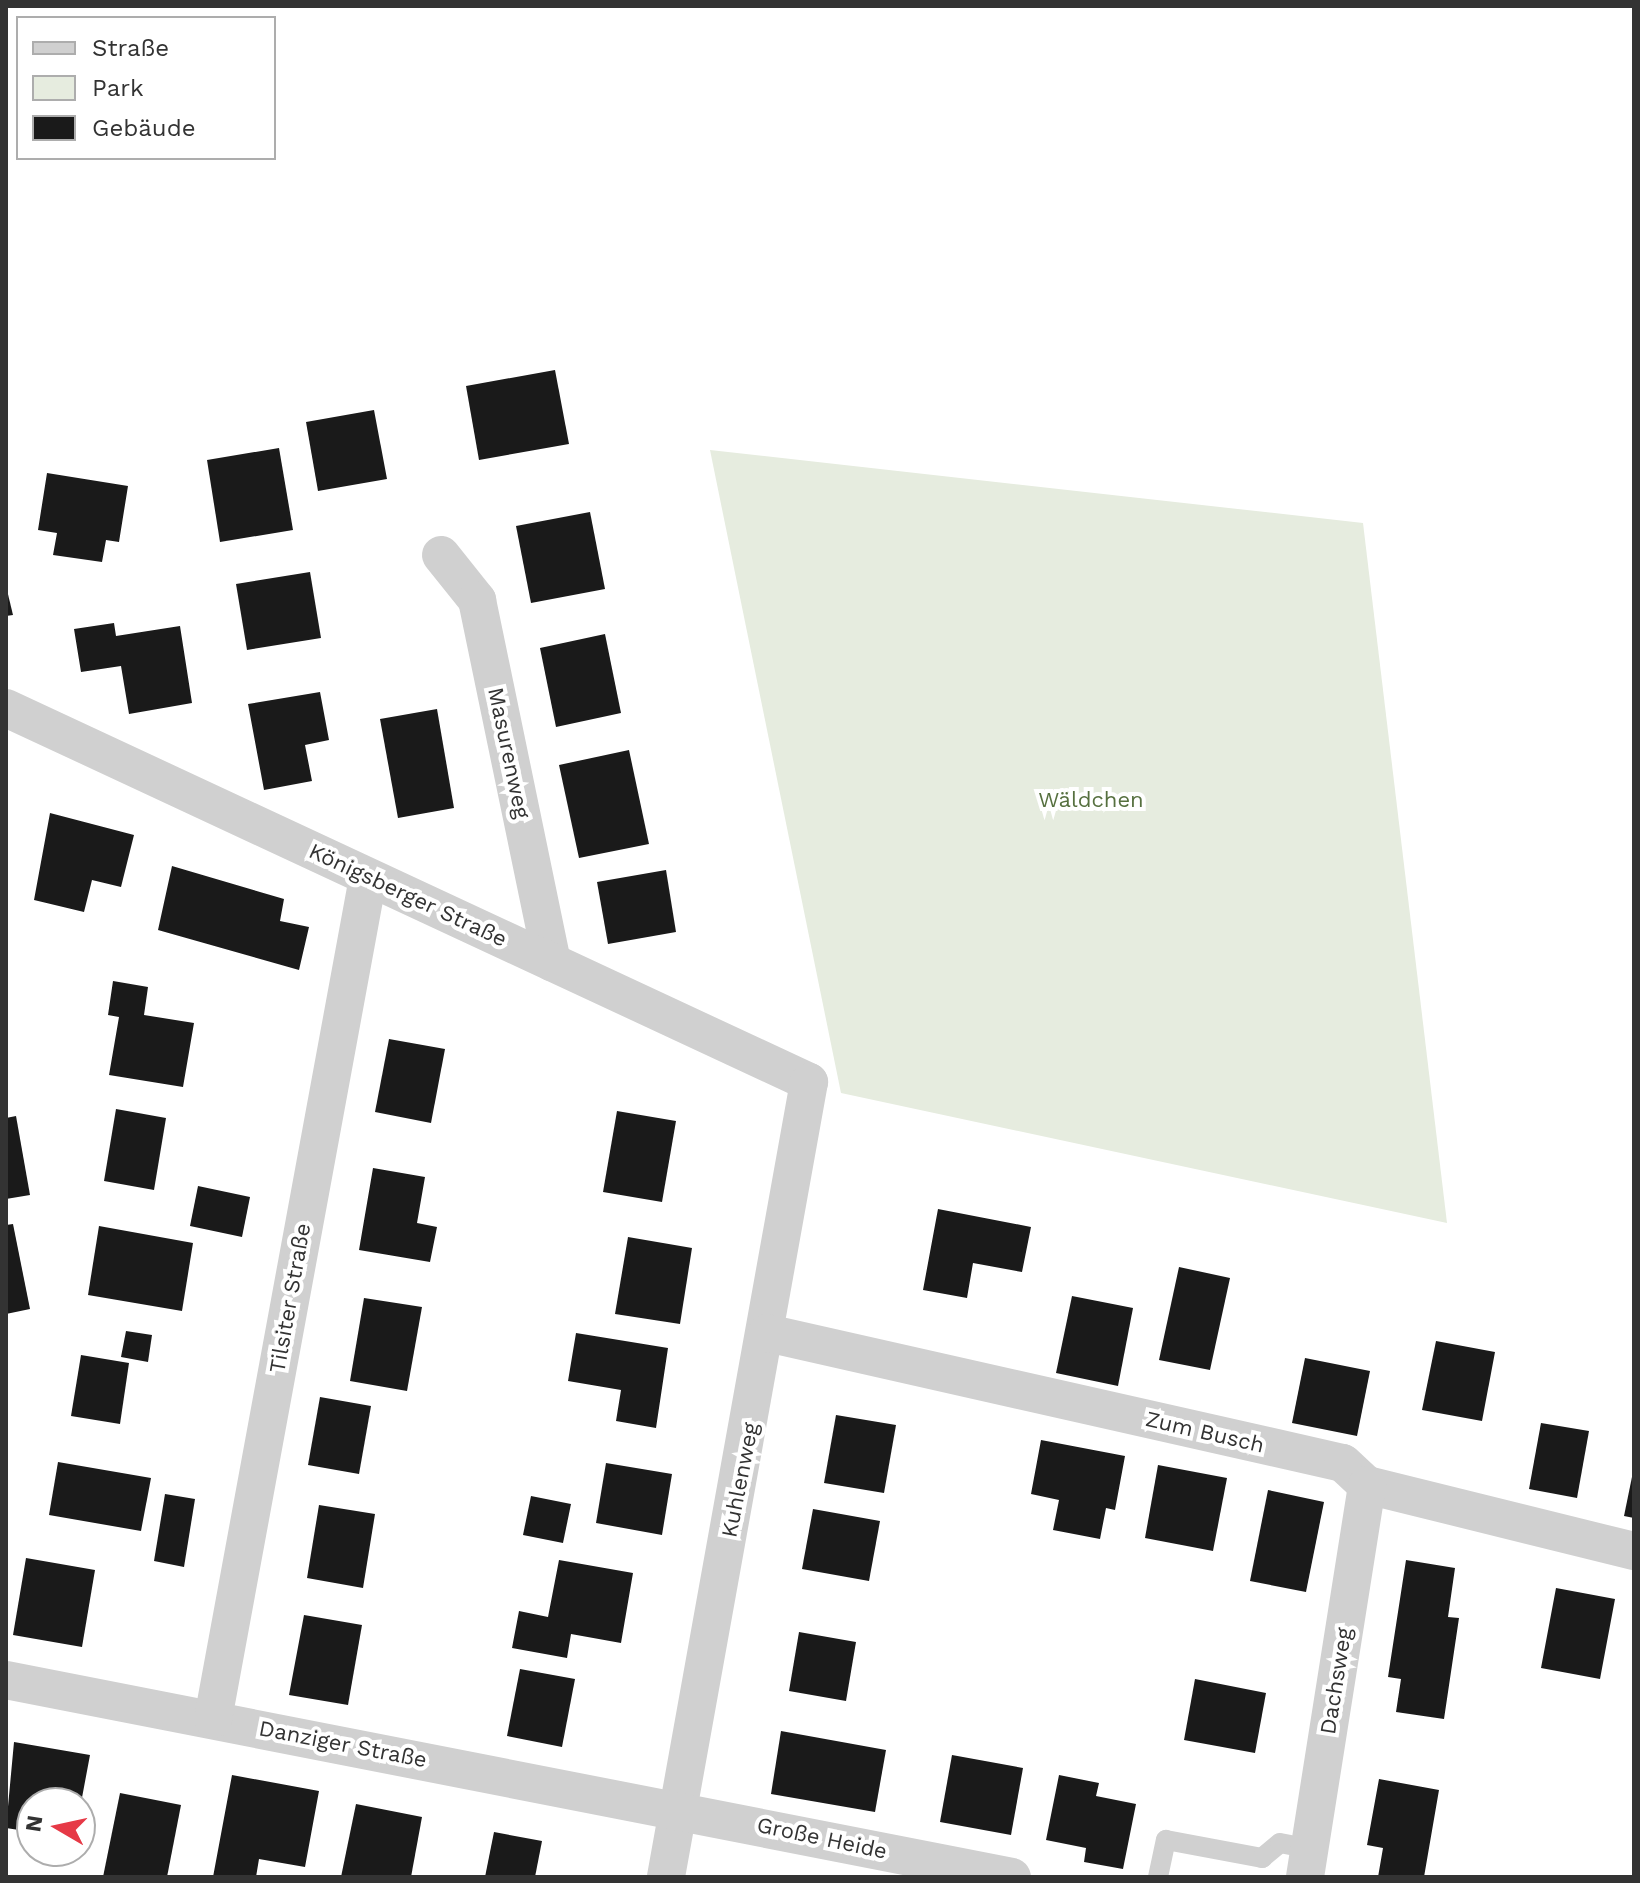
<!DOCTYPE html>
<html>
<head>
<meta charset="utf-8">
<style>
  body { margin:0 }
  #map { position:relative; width:1640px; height:1883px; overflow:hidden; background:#fff; font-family:"Work Sans",sans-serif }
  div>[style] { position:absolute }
  .green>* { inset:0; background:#e6ecdf }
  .building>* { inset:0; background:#1a1a1a }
  .service>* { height:20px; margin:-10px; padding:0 10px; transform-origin:10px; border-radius:10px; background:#d0d0d0 }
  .minor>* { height:38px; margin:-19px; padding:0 19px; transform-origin:19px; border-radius:19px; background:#d0d0d0 }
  span { translate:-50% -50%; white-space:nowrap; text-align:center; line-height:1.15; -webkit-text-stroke:8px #fff; paint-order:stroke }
  .street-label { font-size:22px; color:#333 }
  .park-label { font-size:22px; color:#56703f }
  .frame { position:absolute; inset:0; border:8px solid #333; pointer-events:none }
  .legend { position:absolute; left:16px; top:16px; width:260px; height:144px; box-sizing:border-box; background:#fff; border:2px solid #adadad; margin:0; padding:10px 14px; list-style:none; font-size:24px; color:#333 }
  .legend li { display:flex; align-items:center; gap:16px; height:40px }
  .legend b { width:40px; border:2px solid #adadad }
  .north { position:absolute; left:16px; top:1787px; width:80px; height:80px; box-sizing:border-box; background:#fff; border:2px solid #adadad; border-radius:50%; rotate:279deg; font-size:22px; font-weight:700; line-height:32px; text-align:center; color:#333 }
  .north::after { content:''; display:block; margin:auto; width:28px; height:36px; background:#e63946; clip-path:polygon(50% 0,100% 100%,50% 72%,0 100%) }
</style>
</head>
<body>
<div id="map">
  <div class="green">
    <i style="clip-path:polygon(710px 450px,1363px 523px,1447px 1223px,841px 1093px)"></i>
  </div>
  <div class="building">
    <i style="clip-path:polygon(555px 370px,569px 444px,479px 460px,466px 386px)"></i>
    <i style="clip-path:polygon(374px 410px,387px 479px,318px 491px,306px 422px)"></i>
    <i style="clip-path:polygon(279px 448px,293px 530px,220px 542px,207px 460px)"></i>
    <i style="clip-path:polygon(47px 473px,128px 486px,119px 542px,106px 540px,102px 562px,53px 555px,57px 533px,38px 530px)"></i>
    <i style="clip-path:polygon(590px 512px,605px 589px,531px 603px,516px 526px)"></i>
    <i style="clip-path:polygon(310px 572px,321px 638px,247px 650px,236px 584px)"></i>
    <i style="clip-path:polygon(6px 586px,13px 615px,6px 616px)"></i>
    <i style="clip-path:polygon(114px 623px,116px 636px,180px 626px,192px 703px,129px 714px,121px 666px,81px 672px,74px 629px)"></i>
    <i style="clip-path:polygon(605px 634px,621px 713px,556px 727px,540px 648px)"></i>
    <i style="clip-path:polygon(320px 692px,329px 740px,305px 745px,312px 781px,264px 790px,248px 704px)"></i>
    <i style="clip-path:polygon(437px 709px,454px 808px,398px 818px,380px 719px)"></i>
    <i style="clip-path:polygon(629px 750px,649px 844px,579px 858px,559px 765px)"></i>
    <i style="clip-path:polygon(50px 813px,134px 835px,121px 887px,92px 880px,84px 912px,34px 900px)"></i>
    <i style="clip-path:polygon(172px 866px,284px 899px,280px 921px,309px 927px,299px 970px,158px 930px)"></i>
    <i style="clip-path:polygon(666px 870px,676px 932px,608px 944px,597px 882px)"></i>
    <i style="clip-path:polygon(113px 981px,148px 987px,144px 1015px,194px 1023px,183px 1087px,109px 1075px,119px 1017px,108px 1015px)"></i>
    <i style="clip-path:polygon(389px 1039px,445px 1049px,431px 1123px,375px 1112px)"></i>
    <i style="clip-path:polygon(116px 1109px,166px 1118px,154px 1190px,104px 1181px)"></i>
    <i style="clip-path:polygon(617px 1111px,676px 1121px,662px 1202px,603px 1192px)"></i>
    <i style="clip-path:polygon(16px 1116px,30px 1195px,6px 1199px,6px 1118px)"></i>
    <i style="clip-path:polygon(373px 1168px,425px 1177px,417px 1223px,437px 1227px,430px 1262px,359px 1250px)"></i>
    <i style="clip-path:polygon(198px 1186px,250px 1197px,242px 1237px,190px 1226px)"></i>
    <i style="clip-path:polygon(938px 1209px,1031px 1227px,1022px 1272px,973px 1263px,967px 1298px,923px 1290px)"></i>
    <i style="clip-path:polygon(13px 1224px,30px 1309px,6px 1314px,6px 1225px)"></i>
    <i style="clip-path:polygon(99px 1226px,193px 1243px,182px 1311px,88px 1295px)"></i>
    <i style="clip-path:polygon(628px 1237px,692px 1248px,680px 1324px,615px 1314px)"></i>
    <i style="clip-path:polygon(1179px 1267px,1230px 1278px,1210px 1370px,1159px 1360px)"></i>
    <i style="clip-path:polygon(1072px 1296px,1133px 1308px,1118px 1386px,1056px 1373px)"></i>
    <i style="clip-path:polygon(364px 1298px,422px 1307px,407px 1391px,350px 1381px)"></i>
    <i style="clip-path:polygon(126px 1331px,152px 1335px,148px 1362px,121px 1357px)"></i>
    <i style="clip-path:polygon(576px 1333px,668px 1348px,656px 1428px,616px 1421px,621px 1390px,568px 1381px)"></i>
    <i style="clip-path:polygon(1436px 1341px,1495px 1352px,1482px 1421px,1422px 1410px)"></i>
    <i style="clip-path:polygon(81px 1355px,129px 1363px,120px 1424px,71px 1416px)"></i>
    <i style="clip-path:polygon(1305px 1358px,1370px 1371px,1357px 1436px,1292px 1423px)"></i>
    <i style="clip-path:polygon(320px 1397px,371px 1406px,359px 1474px,308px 1465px)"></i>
    <i style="clip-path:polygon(836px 1415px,896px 1425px,884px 1493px,824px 1483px)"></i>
    <i style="clip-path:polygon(1541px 1423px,1589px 1431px,1577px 1498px,1529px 1489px)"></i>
    <i style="clip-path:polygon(1041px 1440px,1125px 1456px,1115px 1510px,1106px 1508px,1100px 1539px,1053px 1530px,1059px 1500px,1031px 1494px)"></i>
    <i style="clip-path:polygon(58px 1462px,151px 1478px,141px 1531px,49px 1515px)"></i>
    <i style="clip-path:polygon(606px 1463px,672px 1474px,662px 1535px,596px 1523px)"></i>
    <i style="clip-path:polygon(1158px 1465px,1227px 1478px,1213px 1551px,1145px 1538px)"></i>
    <i style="clip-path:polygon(1633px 1472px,1634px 1473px,1634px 1518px,1624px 1516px)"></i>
    <i style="clip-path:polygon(1268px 1490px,1324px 1502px,1306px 1592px,1250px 1581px)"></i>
    <i style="clip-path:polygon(165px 1494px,195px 1499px,184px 1567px,154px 1561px)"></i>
    <i style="clip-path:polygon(531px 1496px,571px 1504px,563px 1543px,523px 1535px)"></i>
    <i style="clip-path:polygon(319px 1505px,375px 1514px,363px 1588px,307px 1578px)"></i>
    <i style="clip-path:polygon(813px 1509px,880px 1521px,869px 1581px,802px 1569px)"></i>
    <i style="clip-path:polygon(26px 1558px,95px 1570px,82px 1647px,13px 1635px)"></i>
    <i style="clip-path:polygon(559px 1560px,633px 1573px,621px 1643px,571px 1634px,567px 1658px,512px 1648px,519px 1611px,548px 1617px)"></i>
    <i style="clip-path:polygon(1406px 1560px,1455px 1568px,1448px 1617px,1459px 1618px,1444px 1719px,1396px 1712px,1401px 1679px,1388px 1677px)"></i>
    <i style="clip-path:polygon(1556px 1588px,1615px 1599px,1600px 1679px,1541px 1668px)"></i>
    <i style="clip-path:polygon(304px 1615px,362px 1625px,348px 1705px,289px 1695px)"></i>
    <i style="clip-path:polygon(799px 1632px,856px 1642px,846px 1701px,789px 1691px)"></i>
    <i style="clip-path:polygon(520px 1669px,575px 1679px,562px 1747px,507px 1736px)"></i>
    <i style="clip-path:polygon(1195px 1679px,1266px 1693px,1255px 1753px,1184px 1740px)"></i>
    <i style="clip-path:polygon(781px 1731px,886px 1750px,875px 1812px,771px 1794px)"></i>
    <i style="clip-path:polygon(14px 1742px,90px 1755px,81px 1803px,32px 1803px,32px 1832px,6px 1828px)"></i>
    <i style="clip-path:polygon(952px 1755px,1023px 1768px,1011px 1835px,940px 1822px)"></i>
    <i style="clip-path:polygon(232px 1775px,319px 1791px,305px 1867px,259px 1859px,256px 1877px,213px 1877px)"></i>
    <i style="clip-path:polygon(1059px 1775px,1099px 1783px,1096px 1796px,1136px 1804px,1123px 1869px,1084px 1862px,1086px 1848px,1046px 1840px)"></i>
    <i style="clip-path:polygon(1379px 1779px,1439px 1790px,1424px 1877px,1378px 1877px,1383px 1848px,1367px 1845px)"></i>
    <i style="clip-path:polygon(120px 1793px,181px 1805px,167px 1877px,103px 1877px)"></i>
    <i style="clip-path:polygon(356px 1804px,422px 1817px,411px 1877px,341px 1877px)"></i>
    <i style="clip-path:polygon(494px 1832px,542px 1841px,535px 1877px,485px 1877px)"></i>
  </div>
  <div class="service">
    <i style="left:1158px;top:1877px;width:38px;rotate:-78deg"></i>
    <i style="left:1166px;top:1840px;width:98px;rotate:10.6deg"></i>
    <i style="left:1262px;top:1858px;width:23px;rotate:-40deg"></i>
    <i style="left:1280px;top:1843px;width:31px;rotate:11deg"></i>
  </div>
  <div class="minor">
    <i style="left:441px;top:555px;width:58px;rotate:51.3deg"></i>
    <i style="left:477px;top:600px;width:370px;rotate:78.3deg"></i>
    <i style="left:6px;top:708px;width:886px;rotate:24.97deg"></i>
    <i style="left:809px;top:1082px;width:808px;rotate:100.2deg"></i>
    <i style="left:767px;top:1333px;width:590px;rotate:12.72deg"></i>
    <i style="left:1343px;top:1463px;width:33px;rotate:43deg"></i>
    <i style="left:1367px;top:1485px;width:275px;rotate:13.9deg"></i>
    <i style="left:6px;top:1680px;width:1025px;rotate:11.08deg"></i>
    <i style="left:213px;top:1719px;width:855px;rotate:-79.56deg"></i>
    <i style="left:1305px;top:1877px;width:397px;rotate:-81deg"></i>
  </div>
  <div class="street-label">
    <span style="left:509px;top:753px;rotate:78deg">Masurenweg</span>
    <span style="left:408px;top:895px;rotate:25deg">Königsberger Straße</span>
    <span style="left:290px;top:1298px;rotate:-80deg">Tilsiter Straße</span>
    <span style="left:1205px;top:1432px;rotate:13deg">Zum Busch</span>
    <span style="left:740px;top:1480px;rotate:-79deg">Kuhlenweg</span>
    <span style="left:1336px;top:1681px;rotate:-81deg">Dachsweg</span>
    <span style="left:343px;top:1744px;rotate:11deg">Danziger Straße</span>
    <span style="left:822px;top:1838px;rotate:12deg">Große Heide</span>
  </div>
  <div class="park-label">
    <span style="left:1091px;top:800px">Wäldchen</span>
  </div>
  <div class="frame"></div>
  <ul class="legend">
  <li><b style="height:10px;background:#d0d0d0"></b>Straße</li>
  <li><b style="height:22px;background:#e6ecdf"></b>Park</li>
  <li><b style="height:22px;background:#1a1a1a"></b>Gebäude</li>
  </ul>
  <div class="north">N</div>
</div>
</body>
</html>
